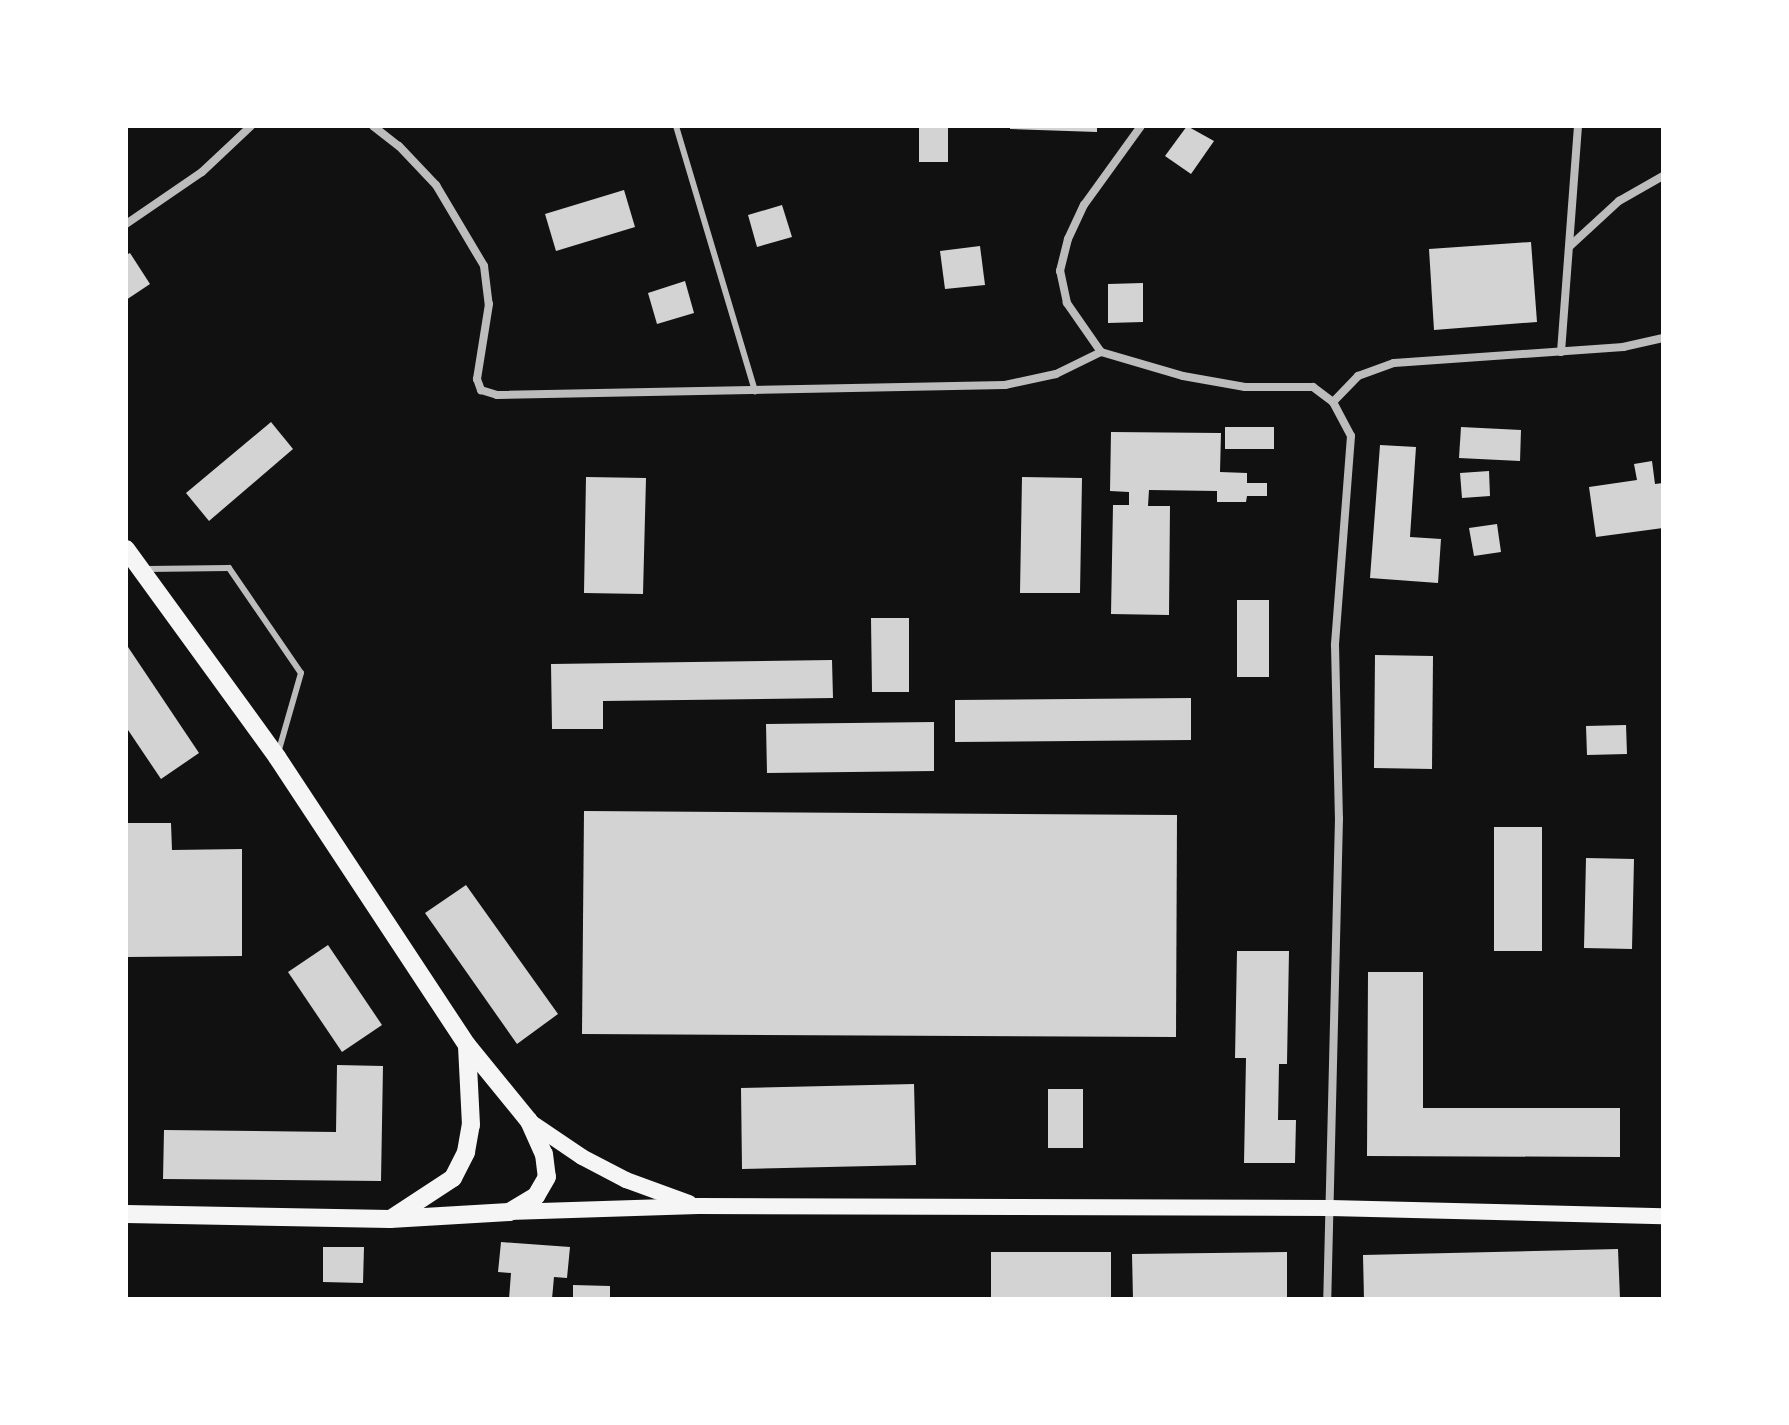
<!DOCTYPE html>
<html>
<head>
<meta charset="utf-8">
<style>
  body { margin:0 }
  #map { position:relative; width:1789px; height:1425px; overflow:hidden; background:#111; font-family:"Fira Sans Condensed",sans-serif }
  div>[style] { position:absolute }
  .building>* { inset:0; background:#d3d3d3 }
  .service>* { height:6px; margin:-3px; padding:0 3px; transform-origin:3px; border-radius:3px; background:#bcbcbc }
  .minor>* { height:8px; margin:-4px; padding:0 4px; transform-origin:4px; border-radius:4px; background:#bcbcbc }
  .secondary>* { height:16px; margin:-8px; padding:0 8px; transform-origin:8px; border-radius:8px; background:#f5f5f5 }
  .primary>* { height:18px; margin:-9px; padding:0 9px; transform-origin:9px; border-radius:9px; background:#f5f5f5 }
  span { translate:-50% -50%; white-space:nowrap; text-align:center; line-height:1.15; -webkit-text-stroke:6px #fff; paint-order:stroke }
  .frame { position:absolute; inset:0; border:128px solid #fff; pointer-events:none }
</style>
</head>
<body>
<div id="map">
  <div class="building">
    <i style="clip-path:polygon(919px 126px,948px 126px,948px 162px,919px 162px)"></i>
    <i style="clip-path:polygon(1010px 126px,1097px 126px,1097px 132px,1010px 129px)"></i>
    <i style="clip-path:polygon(1187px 126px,1214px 141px,1191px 174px,1165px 156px)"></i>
    <i style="clip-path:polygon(624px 190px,635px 227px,556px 251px,545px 214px)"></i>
    <i style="clip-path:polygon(782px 205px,792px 237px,757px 247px,748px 215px)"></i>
    <i style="clip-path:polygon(1531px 242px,1537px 322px,1434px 330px,1429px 249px)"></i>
    <i style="clip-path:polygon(980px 246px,985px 285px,945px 289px,940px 251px)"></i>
    <i style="clip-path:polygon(130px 253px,150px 284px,126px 300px,126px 255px)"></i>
    <i style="clip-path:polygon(685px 281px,694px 313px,657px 324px,648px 293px)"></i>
    <i style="clip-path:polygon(1143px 283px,1143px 322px,1108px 323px,1108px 284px)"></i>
    <i style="clip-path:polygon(271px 422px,293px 449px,209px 521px,186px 493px)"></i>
    <i style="clip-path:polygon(1225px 427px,1274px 427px,1274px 449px,1225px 449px)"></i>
    <i style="clip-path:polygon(1461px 427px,1521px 430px,1520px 461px,1459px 458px)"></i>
    <i style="clip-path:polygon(1111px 432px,1221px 433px,1220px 472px,1247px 473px,1247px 483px,1267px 483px,1267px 496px,1247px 496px,1246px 502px,1217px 502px,1217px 491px,1149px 490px,1148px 506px,1170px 506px,1169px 615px,1111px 614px,1113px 505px,1129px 505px,1129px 492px,1110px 491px)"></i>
    <i style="clip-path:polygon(1380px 445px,1416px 447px,1410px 537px,1441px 539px,1438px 583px,1370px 578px)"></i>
    <i style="clip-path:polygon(1652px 461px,1655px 484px,1663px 483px,1663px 528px,1596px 537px,1589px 487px,1637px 480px,1634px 464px)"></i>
    <i style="clip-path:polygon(1489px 471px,1490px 496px,1462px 498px,1460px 473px)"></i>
    <i style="clip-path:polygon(586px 477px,646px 478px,643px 594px,584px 593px)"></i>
    <i style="clip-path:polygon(1022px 477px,1082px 478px,1080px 593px,1020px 593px)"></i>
    <i style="clip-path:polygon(1497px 524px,1501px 552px,1474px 556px,1469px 528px)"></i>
    <i style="clip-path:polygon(1237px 600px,1269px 600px,1269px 677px,1237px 677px)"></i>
    <i style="clip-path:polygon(871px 618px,909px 618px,909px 692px,872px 692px)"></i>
    <i style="clip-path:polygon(128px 647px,199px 753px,161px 779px,126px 727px)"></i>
    <i style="clip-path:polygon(1375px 655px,1433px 656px,1432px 769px,1374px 768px)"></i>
    <i style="clip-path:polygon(832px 660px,833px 698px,603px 701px,603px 729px,552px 729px,551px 664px)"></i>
    <i style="clip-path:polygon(1191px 698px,1191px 740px,955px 742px,955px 700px)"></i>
    <i style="clip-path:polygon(934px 722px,934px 771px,767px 773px,766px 724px)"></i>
    <i style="clip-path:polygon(1626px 725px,1627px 754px,1587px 755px,1586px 726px)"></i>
    <i style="clip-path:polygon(584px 811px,1177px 815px,1176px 1037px,582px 1034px)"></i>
    <i style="clip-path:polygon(126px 823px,171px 823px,172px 850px,242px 849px,242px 956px,126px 957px)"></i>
    <i style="clip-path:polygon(1494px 827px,1542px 827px,1542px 951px,1494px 951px)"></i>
    <i style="clip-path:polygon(1586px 858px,1634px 859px,1632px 949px,1584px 948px)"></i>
    <i style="clip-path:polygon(466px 885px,558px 1014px,517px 1044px,425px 913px)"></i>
    <i style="clip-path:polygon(328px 945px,382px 1025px,342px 1052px,288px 972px)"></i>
    <i style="clip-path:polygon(1237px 951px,1289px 951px,1287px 1064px,1279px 1064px,1278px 1120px,1296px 1120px,1295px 1163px,1244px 1163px,1246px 1058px,1235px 1058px)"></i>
    <i style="clip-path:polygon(1368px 972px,1423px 972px,1423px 1108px,1620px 1108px,1620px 1157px,1367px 1156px)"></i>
    <i style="clip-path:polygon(337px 1065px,383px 1066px,381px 1181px,163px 1179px,164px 1130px,336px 1132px)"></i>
    <i style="clip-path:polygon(914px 1084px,916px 1165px,742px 1169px,741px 1088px)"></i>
    <i style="clip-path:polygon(1048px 1089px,1083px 1089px,1083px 1148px,1048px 1148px)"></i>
    <i style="clip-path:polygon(501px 1242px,570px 1247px,567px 1278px,554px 1277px,552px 1299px,509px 1299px,511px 1273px,498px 1272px)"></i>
    <i style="clip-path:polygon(323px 1247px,364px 1247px,363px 1283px,323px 1282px)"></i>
    <i style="clip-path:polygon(1618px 1249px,1620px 1299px,1364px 1299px,1363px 1255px)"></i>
    <i style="clip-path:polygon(991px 1252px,1111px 1252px,1111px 1299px,991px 1299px)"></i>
    <i style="clip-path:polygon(1287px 1252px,1287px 1299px,1133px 1299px,1132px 1254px)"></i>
    <i style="clip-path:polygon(573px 1285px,610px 1286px,610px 1299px,573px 1299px)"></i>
  </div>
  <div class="service">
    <i style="left:676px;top:126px;width:277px;rotate:73.4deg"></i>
    <i style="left:147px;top:569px;width:82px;rotate:-0.7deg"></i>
    <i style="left:229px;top:568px;width:127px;rotate:55.6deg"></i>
    <i style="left:301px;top:673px;width:83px;rotate:106deg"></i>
  </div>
  <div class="minor">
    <i style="left:373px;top:126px;width:33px;rotate:38deg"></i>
    <i style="left:399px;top:146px;width:54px;rotate:46.5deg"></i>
    <i style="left:436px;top:185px;width:94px;rotate:59.3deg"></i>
    <i style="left:484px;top:266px;width:38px;rotate:83deg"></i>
    <i style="left:489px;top:304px;width:76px;rotate:99.1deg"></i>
    <i style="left:477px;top:379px;width:12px;rotate:70deg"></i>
    <i style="left:481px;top:390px;width:17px;rotate:17deg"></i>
    <i style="left:497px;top:395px;width:508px;rotate:-1.13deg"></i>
    <i style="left:1005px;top:385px;width:52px;rotate:-12.2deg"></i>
    <i style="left:1056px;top:374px;width:50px;rotate:-26.1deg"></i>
    <i style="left:1101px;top:352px;width:85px;rotate:16.3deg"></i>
    <i style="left:1183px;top:376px;width:63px;rotate:10.1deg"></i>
    <i style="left:1245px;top:387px;width:68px"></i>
    <i style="left:1313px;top:387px;width:25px;rotate:37deg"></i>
    <i style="left:1333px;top:402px;width:38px;rotate:62deg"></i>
    <i style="left:1351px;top:436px;width:210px;rotate:94.4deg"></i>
    <i style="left:1335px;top:645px;width:173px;rotate:88.7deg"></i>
    <i style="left:1339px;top:818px;width:481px;rotate:91.4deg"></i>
    <i style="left:126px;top:224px;width:92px;rotate:-34.4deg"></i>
    <i style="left:202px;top:172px;width:67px;rotate:-43.2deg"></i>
    <i style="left:1570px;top:246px;width:67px;rotate:-42.6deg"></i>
    <i style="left:1619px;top:201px;width:51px;rotate:-29.6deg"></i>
    <i style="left:1101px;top:352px;width:60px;rotate:-124.8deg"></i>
    <i style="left:1067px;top:303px;width:33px;rotate:-102deg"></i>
    <i style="left:1060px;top:271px;width:33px;rotate:-76deg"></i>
    <i style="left:1068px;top:239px;width:38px;rotate:-65deg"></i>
    <i style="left:1084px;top:205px;width:97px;rotate:-54.2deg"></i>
    <i style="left:1561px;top:352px;width:227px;rotate:-85.7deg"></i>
    <i style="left:1333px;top:402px;width:36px;rotate:-46deg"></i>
    <i style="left:1358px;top:376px;width:38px;rotate:-20deg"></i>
    <i style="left:1394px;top:363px;width:230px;rotate:-4deg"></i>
    <i style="left:1623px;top:347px;width:41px;rotate:-12.7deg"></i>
  </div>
  <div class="secondary">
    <i style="left:529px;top:1121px;width:64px;rotate:34.2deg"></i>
    <i style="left:582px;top:1157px;width:50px;rotate:27.6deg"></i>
    <i style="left:626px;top:1180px;width:67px;rotate:20.1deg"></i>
    <i style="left:509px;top:1212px;width:189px;rotate:-1.8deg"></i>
    <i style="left:698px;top:1206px;width:632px;rotate:0.18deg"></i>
    <i style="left:1330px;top:1208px;width:333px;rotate:1.4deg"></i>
  </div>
  <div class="primary">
    <i style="left:126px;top:549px;width:257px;rotate:54deg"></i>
    <i style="left:277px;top:757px;width:345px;rotate:56.6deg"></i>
    <i style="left:467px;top:1045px;width:98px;rotate:50.8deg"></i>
    <i style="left:529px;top:1121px;width:36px;rotate:66deg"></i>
    <i style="left:544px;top:1154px;width:23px;rotate:83deg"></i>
    <i style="left:547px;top:1177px;width:22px;rotate:120deg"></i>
    <i style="left:536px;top:1196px;width:31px;rotate:149deg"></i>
    <i style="left:509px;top:1212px;width:119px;rotate:176.6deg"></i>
    <i style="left:390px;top:1219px;width:264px;rotate:-178.9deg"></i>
    <i style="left:392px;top:1218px;width:73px;rotate:-33.3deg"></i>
    <i style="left:453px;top:1178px;width:29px;rotate:-63deg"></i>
    <i style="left:466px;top:1152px;width:27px;rotate:-80deg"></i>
    <i style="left:471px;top:1125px;width:80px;rotate:-92.9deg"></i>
  </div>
  <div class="frame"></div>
</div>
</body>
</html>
